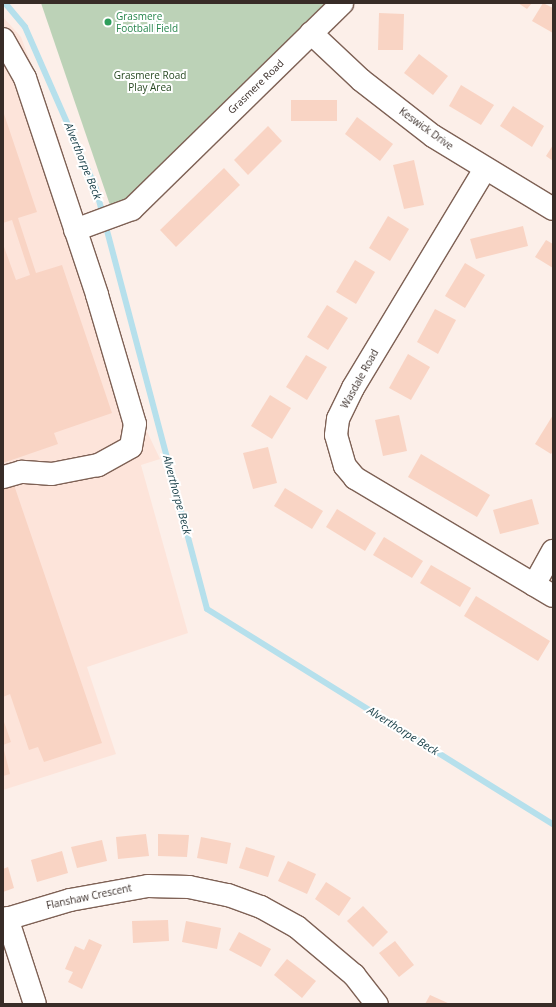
<!DOCTYPE html>
<html>
<head>
<meta charset="utf-8">
<style>
  body { margin:0 }
  #map { position:relative; width:556px; height:1007px; overflow:hidden; background:#fcefe9; font-family:"Open Sans",sans-serif }
  div>[style] { position:absolute }
  .built>* { inset:0; background:#fde4da }
  .green>* { inset:0; background:#bcd2b7 }
  .stream>* { height:6px; margin:-3px; padding:0 3px; transform-origin:3px; border-radius:3px; background:#b6e0ec }
  .building>* { inset:0; background:#f9d4c4 }
  .roads { filter:drop-shadow(1px 0 #7e6155) drop-shadow(-1px 0 #7e6155) drop-shadow(0 1px #7e6155) drop-shadow(0 -1px #7e6155) }
  .minor>* { height:22px; margin:-11px; padding:0 11px; transform-origin:11px; border-radius:11px; background:#fff }
  .dots>* { width:11px; height:11px; translate:-50% -50%; box-sizing:border-box; border:2px solid #fff; border-radius:50% }
  span { translate:-50% -50%; white-space:nowrap; text-align:center; line-height:1.15; -webkit-text-stroke:4px #fff; paint-order:stroke }
  .leisure-label { font-size:10px; color:#27864d }
  .left { translate:0 -50%; text-align:left }
  .park-label { font-size:10px; color:#25471f }
  .street-label { font-size:10px; color:#382c27 }
  .water-label { font-size:11px; color:#153c45; font-style:italic }
  .frame { position:absolute; inset:0; border:4px solid #382c27; pointer-events:none }
</style>
</head>
<body>
<div id="map">
  <div class="built">
    <i style="clip-path:polygon(3px 17px,21px 37px,59px 138px,126px 387px,160px 459px,141px 465px,188px 633px,87px 667px,116px 754px,3px 790px)"></i>
  </div>
  <div class="green">
    <i style="clip-path:polygon(41px 3px,342px 3px,132px 209px,111px 208px)"></i>
  </div>
  <div class="stream">
    <i style="left:5px;top:3px;width:31px;rotate:50deg"></i>
    <i style="left:25px;top:27px;width:177px;rotate:66.3deg"></i>
    <i style="left:96px;top:189px;width:434px;rotate:75.2deg"></i>
    <i style="left:207px;top:609px;width:407px;rotate:31.9deg"></i>
  </div>
  <div class="building">
    <i style="clip-path:polygon(518px 3px,532px 3px,527px 9px)"></i>
    <i style="clip-path:polygon(543px 3px,553px 8px,553px 33px,532px 21px)"></i>
    <i style="clip-path:polygon(379px 13px,404px 14px,403px 50px,378px 50px)"></i>
    <i style="clip-path:polygon(419px 54px,448px 76px,433px 95px,404px 73px)"></i>
    <i style="clip-path:polygon(461px 85px,494px 105px,481px 125px,449px 106px)"></i>
    <i style="clip-path:polygon(291px 100px,337px 100px,337px 121px,291px 121px)"></i>
    <i style="clip-path:polygon(513px 106px,544px 126px,532px 147px,500px 126px)"></i>
    <i style="clip-path:polygon(3px 111px,37px 212px,18px 218px,36px 273px,62px 265px,112px 413px,54px 433px,58px 444px,3px 463px,3px 244px,16px 280px,30px 275px,12px 220px,3px 223px)"></i>
    <i style="clip-path:polygon(357px 117px,393px 144px,380px 161px,345px 134px)"></i>
    <i style="clip-path:polygon(268px 126px,282px 141px,248px 175px,234px 160px)"></i>
    <i style="clip-path:polygon(553px 145px,553px 161px,546px 156px)"></i>
    <i style="clip-path:polygon(414px 160px,424px 205px,404px 209px,393px 165px)"></i>
    <i style="clip-path:polygon(224px 168px,240px 185px,176px 247px,160px 230px)"></i>
    <i style="clip-path:polygon(388px 216px,409px 229px,390px 261px,369px 248px)"></i>
    <i style="clip-path:polygon(523px 226px,528px 246px,476px 259px,470px 239px)"></i>
    <i style="clip-path:polygon(546px 240px,553px 244px,553px 268px,535px 257px)"></i>
    <i style="clip-path:polygon(355px 260px,375px 272px,356px 304px,336px 292px)"></i>
    <i style="clip-path:polygon(465px 263px,485px 275px,465px 308px,445px 296px)"></i>
    <i style="clip-path:polygon(327px 305px,348px 318px,328px 350px,307px 337px)"></i>
    <i style="clip-path:polygon(435px 309px,456px 320px,438px 354px,417px 342px)"></i>
    <i style="clip-path:polygon(408px 354px,430px 367px,411px 400px,389px 388px)"></i>
    <i style="clip-path:polygon(306px 355px,327px 367px,307px 400px,286px 387px)"></i>
    <i style="clip-path:polygon(270px 395px,291px 408px,272px 439px,251px 426px)"></i>
    <i style="clip-path:polygon(399px 415px,407px 451px,383px 456px,375px 420px)"></i>
    <i style="clip-path:polygon(553px 415px,553px 451px,551px 454px,535px 444px)"></i>
    <i style="clip-path:polygon(268px 447px,277px 483px,253px 489px,243px 453px)"></i>
    <i style="clip-path:polygon(421px 454px,490px 495px,477px 517px,408px 477px)"></i>
    <i style="clip-path:polygon(13px 482px,102px 743px,44px 762px,38px 747px,29px 750px,10px 694px,3px 697px,3px 486px)"></i>
    <i style="clip-path:polygon(285px 488px,323px 511px,312px 529px,274px 506px)"></i>
    <i style="clip-path:polygon(532px 499px,539px 524px,500px 534px,493px 510px)"></i>
    <i style="clip-path:polygon(337px 509px,376px 533px,365px 551px,326px 527px)"></i>
    <i style="clip-path:polygon(384px 537px,423px 561px,412px 578px,373px 555px)"></i>
    <i style="clip-path:polygon(431px 565px,471px 588px,460px 607px,420px 583px)"></i>
    <i style="clip-path:polygon(476px 596px,550px 641px,538px 661px,464px 616px)"></i>
    <i style="clip-path:polygon(3px 719px,11px 742px,3px 745px)"></i>
    <i style="clip-path:polygon(3px 746px,10px 774px,3px 776px)"></i>
    <i style="clip-path:polygon(146px 834px,149px 856px,118px 859px,116px 837px)"></i>
    <i style="clip-path:polygon(158px 834px,189px 835px,187px 857px,158px 856px)"></i>
    <i style="clip-path:polygon(201px 837px,231px 843px,227px 864px,197px 858px)"></i>
    <i style="clip-path:polygon(102px 840px,107px 861px,77px 868px,71px 847px)"></i>
    <i style="clip-path:polygon(246px 847px,275px 856px,268px 877px,239px 868px)"></i>
    <i style="clip-path:polygon(62px 851px,68px 873px,37px 882px,31px 860px)"></i>
    <i style="clip-path:polygon(288px 861px,316px 874px,307px 894px,278px 881px)"></i>
    <i style="clip-path:polygon(8px 867px,14px 888px,3px 892px,3px 869px)"></i>
    <i style="clip-path:polygon(326px 882px,351px 898px,339px 916px,315px 899px)"></i>
    <i style="clip-path:polygon(363px 906px,388px 932px,373px 947px,347px 921px)"></i>
    <i style="clip-path:polygon(168px 920px,169px 941px,133px 943px,132px 921px)"></i>
    <i style="clip-path:polygon(186px 921px,221px 928px,217px 949px,182px 942px)"></i>
    <i style="clip-path:polygon(239px 932px,271px 949px,261px 967px,229px 950px)"></i>
    <i style="clip-path:polygon(89px 939px,102px 945px,82px 989px,68px 982px,73px 972px,65px 969px,75px 946px,84px 950px)"></i>
    <i style="clip-path:polygon(395px 941px,414px 965px,399px 977px,379px 953px)"></i>
    <i style="clip-path:polygon(287px 959px,316px 981px,302px 998px,274px 975px)"></i>
    <i style="clip-path:polygon(430px 995px,450px 1004px,425px 1004px)"></i>
  </div>
  <div class="roads">
    <div class="minor">
      <i style="left:311px;top:33px;width:69px;rotate:43.2deg"></i>
      <i style="left:361px;top:80px;width:91px;rotate:37.9deg"></i>
      <i style="left:433px;top:136px;width:140px;rotate:31.3deg"></i>
      <i style="left:3px;top:39px;width:45px;rotate:60.6deg"></i>
      <i style="left:25px;top:78px;width:229px;rotate:71.6deg"></i>
      <i style="left:97px;top:295px;width:134px;rotate:73.6deg"></i>
      <i style="left:135px;top:424px;width:23px;rotate:100deg"></i>
      <i style="left:131px;top:447px;width:38px;rotate:151deg"></i>
      <i style="left:98px;top:465px;width:47px;rotate:168.9deg"></i>
      <i style="left:52px;top:474px;width:31px;rotate:-176deg"></i>
      <i style="left:21px;top:472px;width:19px;rotate:164deg"></i>
      <i style="left:485px;top:169px;width:256px;rotate:121.1deg"></i>
      <i style="left:353px;top:388px;width:34px;rotate:116deg"></i>
      <i style="left:338px;top:419px;width:16px;rotate:97deg"></i>
      <i style="left:336px;top:435px;width:32px;rotate:74deg"></i>
      <i style="left:345px;top:466px;width:16px;rotate:50deg"></i>
      <i style="left:355px;top:478px;width:230px;rotate:30.8deg"></i>
      <i style="left:75px;top:230px;width:61px;rotate:-20.2deg"></i>
      <i style="left:132px;top:209px;width:294px;rotate:-44.4deg"></i>
      <i style="left:534px;top:585px;width:39px;rotate:-61deg"></i>
      <i style="left:7px;top:918px;width:90px;rotate:72deg"></i>
      <i style="left:3px;top:920px;width:70px;rotate:-16.6deg"></i>
      <i style="left:70px;top:900px;width:79px;rotate:-10.2deg"></i>
      <i style="left:148px;top:886px;width:41px;rotate:1.4deg"></i>
      <i style="left:189px;top:887px;width:40px;rotate:12deg"></i>
      <i style="left:228px;top:895px;width:35px;rotate:20deg"></i>
      <i style="left:261px;top:907px;width:41px;rotate:29.1deg"></i>
      <i style="left:297px;top:927px;width:75px;rotate:40.1deg"></i>
      <i style="left:354px;top:975px;width:37px;rotate:52deg"></i>
    </div>
  </div>
  <div class="dots">
    <i style="left:108px;top:22px;background:#2e9e5b"></i>
  </div>
  <div class="leisure-label">
    <span class="left" style="left:116px;top:22px">Grasmere<br>Football Field</span>
  </div>
  <div class="park-label">
    <span style="left:150px;top:81px">Grasmere Road<br>Play Area</span>
  </div>
  <div class="street-label">
    <span style="left:256px;top:87px;rotate:-44deg">Grasmere Road</span>
    <span style="left:426px;top:129px;rotate:36deg">Keswick Drive</span>
    <span style="left:360px;top:379px;rotate:-61deg">Wasdale Road</span>
    <span style="left:89px;top:897px;rotate:-12deg">Flanshaw Crescent</span>
  </div>
  <div class="water-label">
    <span style="left:83px;top:161px;rotate:68deg">Alverthorpe Beck</span>
    <span style="left:177px;top:495px;rotate:75deg">Alverthorpe Beck</span>
    <span style="left:403px;top:731px;rotate:32deg">Alverthorpe Beck</span>
  </div>
  <div class="frame"></div>
</div>
</body>
</html>
